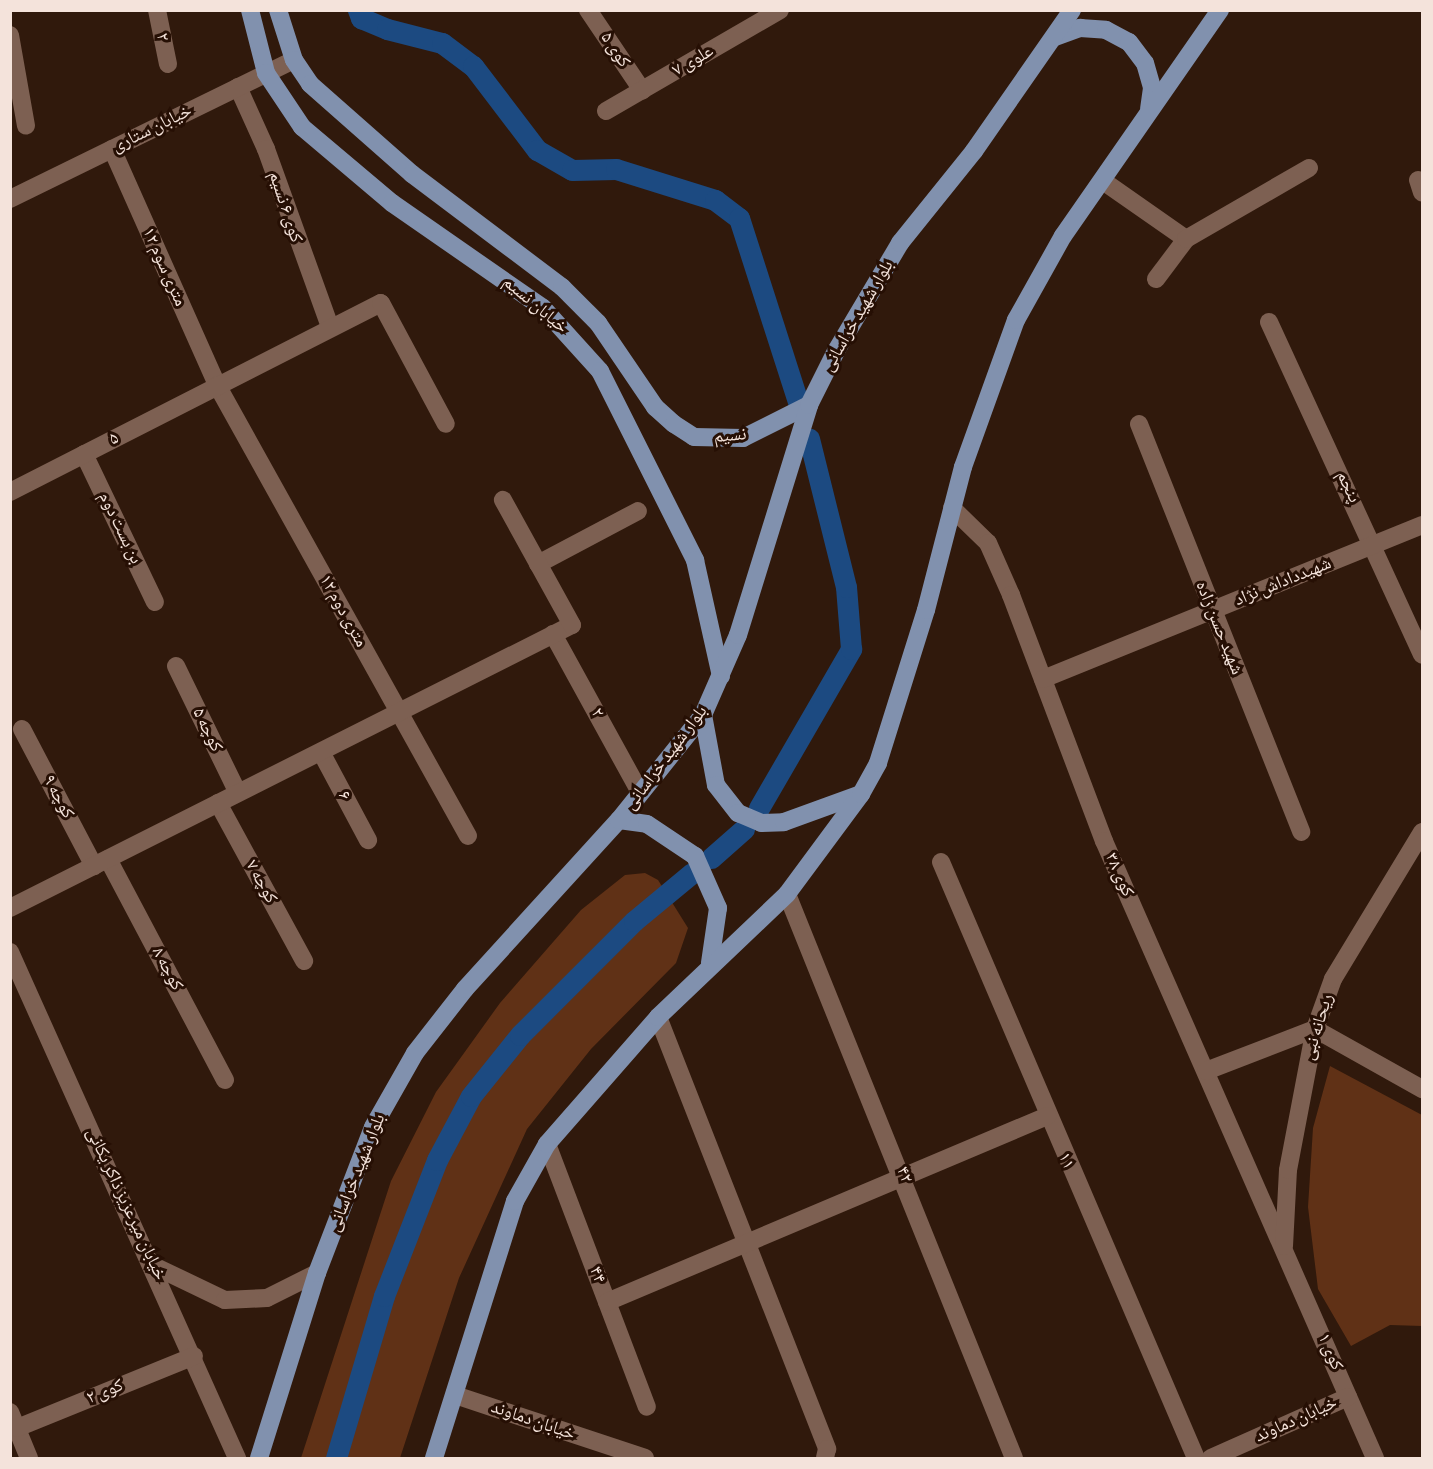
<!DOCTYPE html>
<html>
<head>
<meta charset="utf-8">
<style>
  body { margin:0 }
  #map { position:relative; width:1433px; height:1469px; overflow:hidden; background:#30190c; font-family:"Sofia Sans Condensed","Noto Naskh Arabic",sans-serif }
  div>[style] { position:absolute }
  .green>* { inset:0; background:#603116 }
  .canal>* { height:21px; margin:-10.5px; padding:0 10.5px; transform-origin:10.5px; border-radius:10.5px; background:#1c4a81 }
  .minor>* { height:18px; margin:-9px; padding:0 9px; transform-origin:9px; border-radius:9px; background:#7d6052 }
  .major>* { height:18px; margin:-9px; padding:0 9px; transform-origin:9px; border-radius:9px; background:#8191ae }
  span { translate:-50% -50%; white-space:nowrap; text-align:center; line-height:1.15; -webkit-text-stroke:6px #260f04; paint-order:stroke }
  .street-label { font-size:18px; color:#f4e3db }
  .frame { position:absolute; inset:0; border:12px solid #f4e3db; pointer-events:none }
</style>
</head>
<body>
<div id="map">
  <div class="green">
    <i style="clip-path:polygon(645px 873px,658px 880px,688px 928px,676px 963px,591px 1049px,527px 1129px,459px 1278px,400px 1458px,301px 1458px,391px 1181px,436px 1092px,500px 1003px,581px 910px,625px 875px)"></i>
    <i style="clip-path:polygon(1330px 1066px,1422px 1115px,1422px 1326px,1390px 1325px,1351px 1346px,1318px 1289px,1308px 1207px,1313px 1128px)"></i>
  </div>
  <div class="canal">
    <i style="left:358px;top:10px;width:9px;rotate:69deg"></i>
    <i style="left:361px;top:18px;width:28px;rotate:23deg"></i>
    <i style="left:387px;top:29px;width:57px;rotate:14.3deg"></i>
    <i style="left:442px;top:43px;width:39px;rotate:37deg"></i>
    <i style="left:473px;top:66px;width:106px;rotate:52.7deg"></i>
    <i style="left:537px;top:150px;width:40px;rotate:29.7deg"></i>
    <i style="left:572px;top:170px;width:44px;rotate:-1.3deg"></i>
    <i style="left:616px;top:169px;width:104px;rotate:17.4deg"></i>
    <i style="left:715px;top:200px;width:30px;rotate:37deg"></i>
    <i style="left:739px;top:218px;width:196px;rotate:72.2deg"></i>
    <i style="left:759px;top:808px;width:184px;rotate:-59.9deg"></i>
    <i style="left:851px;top:649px;width:62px;rotate:-94.6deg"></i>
    <i style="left:846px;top:587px;width:153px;rotate:-104deg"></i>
    <i style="left:711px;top:858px;width:44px;rotate:-41.3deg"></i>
    <i style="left:336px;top:1458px;width:169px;rotate:-73.5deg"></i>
    <i style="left:384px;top:1296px;width:146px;rotate:-68.7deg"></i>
    <i style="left:437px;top:1160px;width:72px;rotate:-62deg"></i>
    <i style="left:471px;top:1096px;width:78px;rotate:-51.2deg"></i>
    <i style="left:520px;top:1035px;width:161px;rotate:-45deg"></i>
    <i style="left:634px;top:921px;width:75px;rotate:-39.6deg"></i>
  </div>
  <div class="minor">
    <i style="left:157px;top:10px;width:55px;rotate:78.5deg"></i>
    <i style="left:588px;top:10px;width:97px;rotate:56deg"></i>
    <i style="left:10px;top:35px;width:92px;rotate:80deg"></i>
    <i style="left:238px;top:87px;width:68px;rotate:65.7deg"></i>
    <i style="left:266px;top:149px;width:189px;rotate:70.2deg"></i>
    <i style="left:606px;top:111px;width:201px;rotate:-30.1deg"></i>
    <i style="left:112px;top:149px;width:258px;rotate:66deg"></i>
    <i style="left:217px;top:385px;width:516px;rotate:60.9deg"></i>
    <i style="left:1418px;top:180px;width:13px;rotate:72deg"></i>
    <i style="left:1103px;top:181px;width:101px;rotate:34.9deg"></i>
    <i style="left:10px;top:199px;width:316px;rotate:-26.1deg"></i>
    <i style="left:1156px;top:279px;width:50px;rotate:-53.1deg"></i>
    <i style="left:1186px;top:239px;width:142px;rotate:-30deg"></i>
    <i style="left:1269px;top:322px;width:366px;rotate:65.3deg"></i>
    <i style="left:1139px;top:424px;width:439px;rotate:68.3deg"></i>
    <i style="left:84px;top:454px;width:164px;rotate:64.4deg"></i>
    <i style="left:10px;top:492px;width:416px;rotate:-27deg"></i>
    <i style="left:381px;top:303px;width:137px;rotate:61.8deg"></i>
    <i style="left:952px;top:508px;width:50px;rotate:44.2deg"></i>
    <i style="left:988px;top:543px;width:57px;rotate:66.1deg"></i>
    <i style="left:1011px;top:595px;width:263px;rotate:69.3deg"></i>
    <i style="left:1104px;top:841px;width:674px;rotate:66.29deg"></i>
    <i style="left:538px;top:564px;width:113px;rotate:-27.9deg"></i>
    <i style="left:553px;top:634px;width:180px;rotate:61.2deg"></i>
    <i style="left:176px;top:666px;width:141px;rotate:64deg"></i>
    <i style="left:1043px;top:679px;width:409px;rotate:-22.1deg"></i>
    <i style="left:22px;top:729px;width:155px;rotate:62.3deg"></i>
    <i style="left:321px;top:752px;width:100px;rotate:61.9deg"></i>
    <i style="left:218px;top:803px;width:180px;rotate:61.4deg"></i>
    <i style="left:108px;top:859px;width:250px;rotate:62.1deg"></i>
    <i style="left:941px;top:862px;width:648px;rotate:66.84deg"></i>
    <i style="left:787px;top:894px;width:608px;rotate:68.08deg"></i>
    <i style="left:10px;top:908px;width:629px;rotate:-26.73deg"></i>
    <i style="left:572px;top:625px;width:143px;rotate:-118.9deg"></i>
    <i style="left:10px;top:952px;width:555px;rotate:65.84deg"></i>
    <i style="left:658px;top:1017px;width:464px;rotate:68.6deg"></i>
    <i style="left:827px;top:1449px;width:9px;rotate:103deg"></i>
    <i style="left:1206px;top:1071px;width:117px;rotate:-21.1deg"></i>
    <i style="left:1315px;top:1029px;width:123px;rotate:29.3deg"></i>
    <i style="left:547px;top:1144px;width:281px;rotate:69.2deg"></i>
    <i style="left:1284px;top:1246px;width:76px;rotate:-87deg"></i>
    <i style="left:1288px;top:1170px;width:144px;rotate:-79.2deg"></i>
    <i style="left:1315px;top:1029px;width:53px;rotate:-70.2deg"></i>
    <i style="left:1333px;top:979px;width:172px;rotate:-58.8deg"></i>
    <i style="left:156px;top:1267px;width:76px;rotate:25.6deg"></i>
    <i style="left:225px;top:1300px;width:42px;rotate:-2.7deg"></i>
    <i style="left:267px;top:1298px;width:56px;rotate:-26.6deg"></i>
    <i style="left:607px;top:1302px;width:478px;rotate:-22.9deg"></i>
    <i style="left:455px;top:1395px;width:200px;rotate:18.3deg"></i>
    <i style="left:10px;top:1412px;width:50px;rotate:67.6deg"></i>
    <i style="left:17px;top:1428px;width:191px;rotate:-22.1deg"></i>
    <i style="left:1211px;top:1458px;width:150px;rotate:-24deg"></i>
  </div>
  <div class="major">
    <i style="left:250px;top:10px;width:65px;rotate:75.7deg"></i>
    <i style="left:266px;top:73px;width:65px;rotate:56.3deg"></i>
    <i style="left:302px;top:127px;width:118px;rotate:40.2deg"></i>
    <i style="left:392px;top:203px;width:184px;rotate:34.8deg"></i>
    <i style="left:543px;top:308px;width:85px;rotate:47.9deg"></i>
    <i style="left:600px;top:371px;width:212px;rotate:63.3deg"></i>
    <i style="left:695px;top:560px;width:119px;rotate:77.4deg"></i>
    <i style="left:278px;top:10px;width:52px;rotate:72.3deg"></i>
    <i style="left:294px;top:60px;width:29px;rotate:56deg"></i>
    <i style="left:310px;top:84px;width:136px;rotate:41.4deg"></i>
    <i style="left:412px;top:174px;width:188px;rotate:37deg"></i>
    <i style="left:562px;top:287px;width:51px;rotate:45deg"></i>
    <i style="left:598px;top:323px;width:102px;rotate:55.8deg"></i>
    <i style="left:655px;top:407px;width:25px;rotate:42deg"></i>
    <i style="left:674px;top:424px;width:24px;rotate:33deg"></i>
    <i style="left:694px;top:437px;width:49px;rotate:1.2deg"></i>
    <i style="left:743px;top:438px;width:74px;rotate:-26.6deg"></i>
    <i style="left:1055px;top:37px;width:27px;rotate:-20deg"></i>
    <i style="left:1080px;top:28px;width:26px;rotate:4deg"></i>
    <i style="left:1106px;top:30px;width:26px;rotate:28deg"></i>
    <i style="left:1129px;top:42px;width:26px;rotate:53deg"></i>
    <i style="left:1145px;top:63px;width:26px;rotate:74deg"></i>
    <i style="left:1152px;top:88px;width:21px;rotate:98deg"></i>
    <i style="left:703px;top:715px;width:71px;rotate:79.5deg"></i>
    <i style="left:716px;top:785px;width:36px;rotate:52deg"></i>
    <i style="left:738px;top:813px;width:25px;rotate:23deg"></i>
    <i style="left:761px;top:823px;width:23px;rotate:-2deg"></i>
    <i style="left:784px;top:822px;width:82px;rotate:-20deg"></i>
    <i style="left:619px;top:820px;width:28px;rotate:8deg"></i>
    <i style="left:647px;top:824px;width:58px;rotate:33.7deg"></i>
    <i style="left:695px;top:856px;width:57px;rotate:66.1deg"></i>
    <i style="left:718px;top:908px;width:56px;rotate:98.3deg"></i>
    <i style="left:259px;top:1458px;width:194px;rotate:-72.6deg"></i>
    <i style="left:317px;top:1273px;width:156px;rotate:-69deg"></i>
    <i style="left:373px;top:1127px;width:85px;rotate:-60.4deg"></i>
    <i style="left:415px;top:1053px;width:81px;rotate:-52deg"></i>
    <i style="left:465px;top:989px;width:229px;rotate:-47.7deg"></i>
    <i style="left:619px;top:820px;width:134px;rotate:-51.3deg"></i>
    <i style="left:703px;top:715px;width:87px;rotate:-66.4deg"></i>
    <i style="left:738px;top:635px;width:241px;rotate:-72.8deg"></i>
    <i style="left:809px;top:405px;width:60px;rotate:-63.4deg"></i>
    <i style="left:836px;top:351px;width:126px;rotate:-59.3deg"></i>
    <i style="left:900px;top:243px;width:118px;rotate:-51.2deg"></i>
    <i style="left:974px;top:151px;width:172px;rotate:-55.2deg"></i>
    <i style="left:434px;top:1458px;width:269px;rotate:-72.5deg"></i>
    <i style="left:515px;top:1201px;width:65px;rotate:-60.7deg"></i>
    <i style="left:547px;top:1144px;width:169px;rotate:-48.8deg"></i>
    <i style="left:658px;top:1017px;width:178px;rotate:-43.6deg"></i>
    <i style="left:787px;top:894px;width:124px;rotate:-53.5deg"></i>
    <i style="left:861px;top:794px;width:35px;rotate:-61deg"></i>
    <i style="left:878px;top:763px;width:160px;rotate:-72.6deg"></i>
    <i style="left:926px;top:610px;width:148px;rotate:-75.5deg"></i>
    <i style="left:963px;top:467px;width:156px;rotate:-70.2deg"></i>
    <i style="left:1016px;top:320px;width:96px;rotate:-60.8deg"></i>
    <i style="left:1063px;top:236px;width:275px;rotate:-55.2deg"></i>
  </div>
  <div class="street-label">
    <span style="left:162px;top:37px;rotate:79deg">۲</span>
    <span style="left:615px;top:50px;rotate:56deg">کوی ۵</span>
    <span style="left:693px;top:61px;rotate:-30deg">علوی ۷</span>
    <span style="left:152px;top:129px;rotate:-26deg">خیابان ستاری</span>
    <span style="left:285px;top:207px;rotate:72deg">کوی ۶ نسیم</span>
    <span style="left:164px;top:267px;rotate:66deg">۱۲ متری سوم</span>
    <span style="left:535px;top:305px;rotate:40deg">خیابان نسیم</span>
    <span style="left:858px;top:316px;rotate:-60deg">بلوار شهید خراسانی</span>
    <span style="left:730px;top:436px;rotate:-6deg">نسیم</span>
    <span style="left:114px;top:439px;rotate:-27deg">۵</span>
    <span style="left:1348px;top:487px;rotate:65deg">پنجم</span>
    <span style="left:120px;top:528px;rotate:64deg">بن بست دوم</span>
    <span style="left:1283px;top:582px;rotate:-22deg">شهیدداداش نژاد</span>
    <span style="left:343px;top:611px;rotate:61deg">۱۲ متری دوم</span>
    <span style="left:1219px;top:628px;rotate:68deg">شهید حسن زاده</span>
    <span style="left:597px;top:713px;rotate:61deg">۲</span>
    <span style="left:207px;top:730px;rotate:64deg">کوچه ۵</span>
    <span style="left:666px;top:758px;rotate:-53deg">بلوار شهید خراسانی</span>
    <span style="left:344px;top:796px;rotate:62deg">۶</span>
    <span style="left:58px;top:797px;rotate:62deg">کوچه ۹</span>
    <span style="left:1119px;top:875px;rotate:66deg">کوی ۳۸</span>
    <span style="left:261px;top:882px;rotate:61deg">کوچه ۷</span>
    <span style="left:167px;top:969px;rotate:62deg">کوچه ۸</span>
    <span style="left:1318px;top:1027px;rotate:-73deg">ریحانه نبی</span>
    <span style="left:1066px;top:1161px;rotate:66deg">۱۱</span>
    <span style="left:357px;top:1173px;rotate:-68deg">بلوار شهید خراسانی</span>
    <span style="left:904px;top:1175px;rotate:68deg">۴۲</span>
    <span style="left:126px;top:1204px;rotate:65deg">خیابان میرعزیز ذاکر یکانی</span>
    <span style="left:597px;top:1275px;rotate:69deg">۴۴</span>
    <span style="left:1330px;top:1352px;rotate:67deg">کوی ۱</span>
    <span style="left:105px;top:1392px;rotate:-22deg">کوی ۲</span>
    <span style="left:1296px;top:1420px;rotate:-24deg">خیابان دماوند</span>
    <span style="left:533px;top:1421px;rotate:19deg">خیابان دماوند</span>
  </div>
  <div class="frame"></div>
</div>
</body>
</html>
